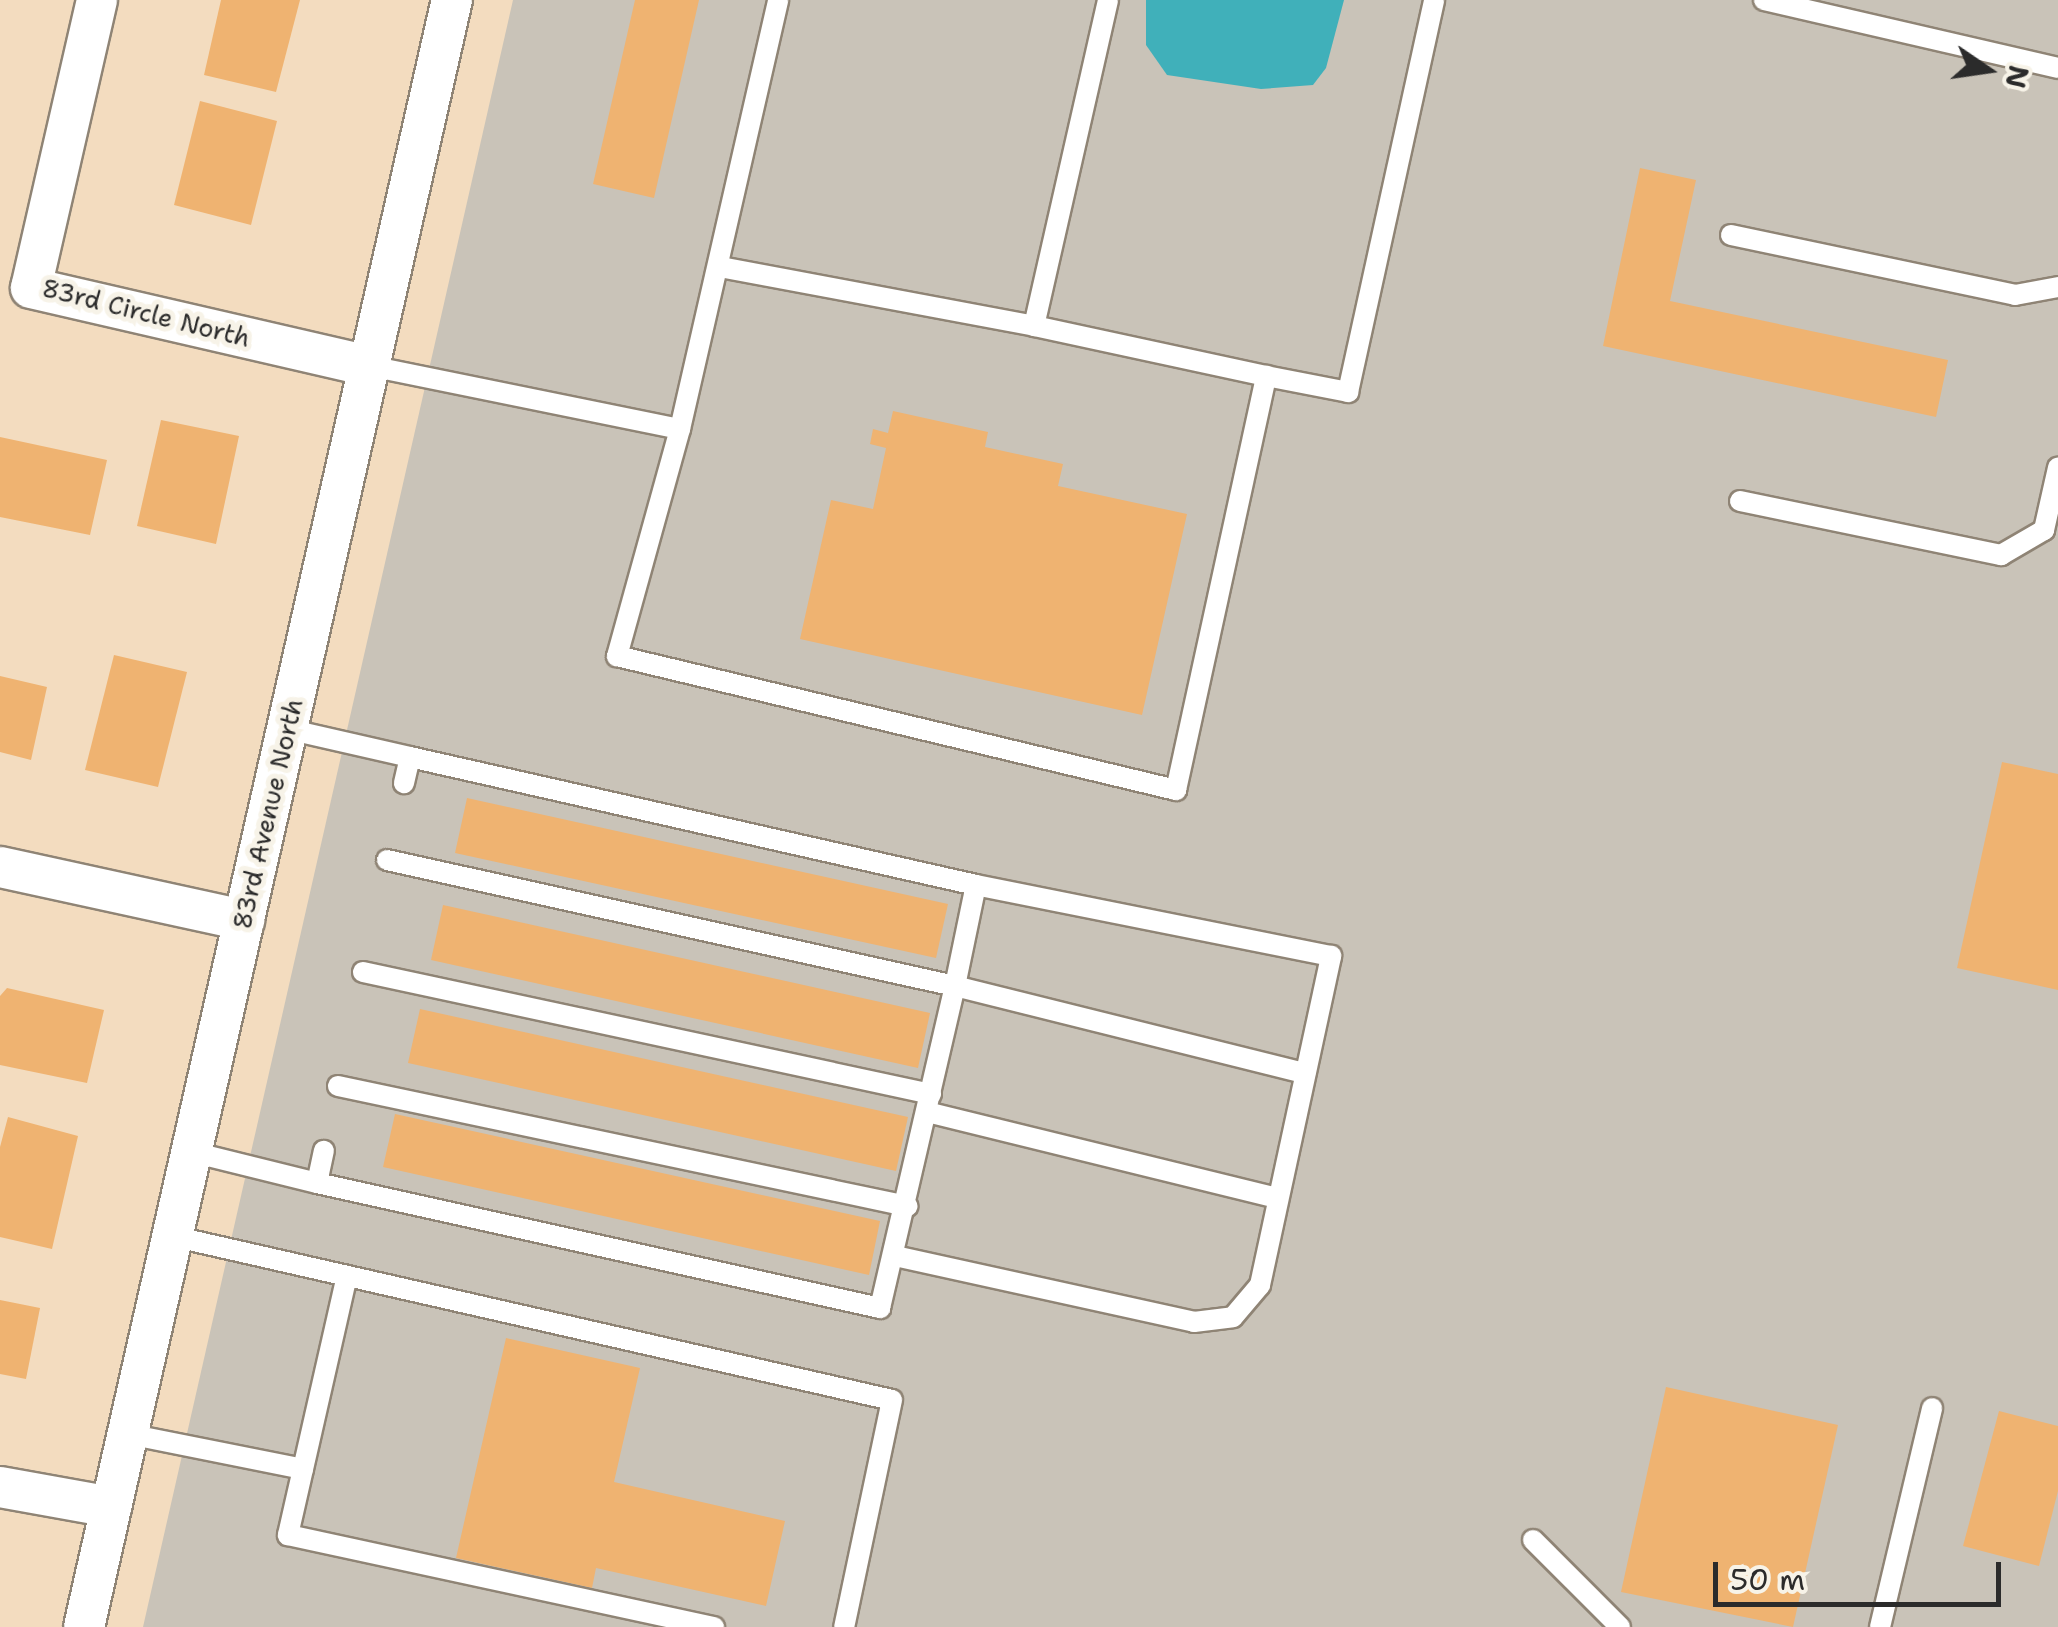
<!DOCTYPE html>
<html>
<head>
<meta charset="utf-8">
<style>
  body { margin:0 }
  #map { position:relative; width:2058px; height:1627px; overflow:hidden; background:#f3dcbf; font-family:"Shantell Sans",sans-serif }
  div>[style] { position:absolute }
  .industrial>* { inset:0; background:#c9c3b8 }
  .water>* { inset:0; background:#40b0ba }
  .building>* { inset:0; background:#efb371 }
  .roads { filter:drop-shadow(2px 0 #8f8475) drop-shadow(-2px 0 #8f8475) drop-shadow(0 2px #8f8475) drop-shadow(0 -2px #8f8475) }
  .lane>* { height:20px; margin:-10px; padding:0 10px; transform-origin:10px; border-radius:10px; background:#fff }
  .street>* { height:40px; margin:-20px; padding:0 20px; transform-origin:20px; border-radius:20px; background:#fff }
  span { translate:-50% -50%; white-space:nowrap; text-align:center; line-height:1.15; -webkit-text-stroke:10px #f7f3e8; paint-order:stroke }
  .street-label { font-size:25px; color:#2b2b2b }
  .north { position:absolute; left:1938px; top:20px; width:100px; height:100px; -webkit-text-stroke:8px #f7f3e8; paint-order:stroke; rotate:103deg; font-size:28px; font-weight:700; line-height:40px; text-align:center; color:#2b2b2b }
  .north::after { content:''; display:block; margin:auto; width:35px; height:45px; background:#2b2b2b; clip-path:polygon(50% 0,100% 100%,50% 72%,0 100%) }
  .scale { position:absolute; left:1713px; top:1562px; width:288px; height:45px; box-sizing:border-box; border:5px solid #2b2b2b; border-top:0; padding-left:12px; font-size:30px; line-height:35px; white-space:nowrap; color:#2b2b2b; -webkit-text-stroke:8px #f7f3e8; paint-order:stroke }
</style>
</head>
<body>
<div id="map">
  <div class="industrial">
    <i style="clip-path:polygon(513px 0,2058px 0,2058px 1627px,143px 1627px)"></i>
  </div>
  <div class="water">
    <i style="clip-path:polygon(1146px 0,1344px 0,1326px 68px,1313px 85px,1261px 89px,1167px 75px,1146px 45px)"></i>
  </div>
  <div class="building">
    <i style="clip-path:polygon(221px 0,300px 0,276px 92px,204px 75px)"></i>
    <i style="clip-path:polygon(635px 0,699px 0,654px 198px,593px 184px)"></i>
    <i style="clip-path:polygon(200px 101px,277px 121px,251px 225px,174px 205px)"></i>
    <i style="clip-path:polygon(1640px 168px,1696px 180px,1670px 301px,1948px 360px,1936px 417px,1603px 346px)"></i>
    <i style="clip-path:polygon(893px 411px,988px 432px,985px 447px,1063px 464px,1058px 486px,1187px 514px,1142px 715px,800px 639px,831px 500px,873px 509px,886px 448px,870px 444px,873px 429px,888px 433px)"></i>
    <i style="clip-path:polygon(161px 420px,239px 436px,216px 544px,137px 526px)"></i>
    <i style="clip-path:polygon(0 437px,107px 460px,90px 535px,0 517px)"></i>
    <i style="clip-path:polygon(114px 655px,187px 672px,158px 787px,85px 770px)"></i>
    <i style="clip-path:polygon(0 676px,47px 687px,31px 760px,0 752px)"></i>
    <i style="clip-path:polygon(2002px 762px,2058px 774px,2058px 990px,1957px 968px)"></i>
    <i style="clip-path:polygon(467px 798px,948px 904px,936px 958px,455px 853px)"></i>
    <i style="clip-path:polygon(443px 905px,930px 1013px,918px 1068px,431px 960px)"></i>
    <i style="clip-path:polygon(7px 988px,104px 1010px,87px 1083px,0 1065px,0 996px)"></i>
    <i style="clip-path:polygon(420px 1009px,908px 1117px,896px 1171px,408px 1063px)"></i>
    <i style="clip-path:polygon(395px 1114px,880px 1221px,869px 1275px,383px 1167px)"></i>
    <i style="clip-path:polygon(8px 1117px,78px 1136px,52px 1249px,0 1237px,0 1147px)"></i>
    <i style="clip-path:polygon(0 1300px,40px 1308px,26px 1379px,0 1374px)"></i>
    <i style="clip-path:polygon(506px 1338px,640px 1368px,614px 1482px,785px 1521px,766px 1606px,596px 1568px,592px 1588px,456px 1558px)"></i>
    <i style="clip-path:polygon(1666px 1387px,1838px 1425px,1793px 1627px,1621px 1592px)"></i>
    <i style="clip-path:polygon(1999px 1411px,2058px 1426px,2058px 1491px,2039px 1566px,1963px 1546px)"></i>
  </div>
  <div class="roads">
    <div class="lane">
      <i style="left:1764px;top:0;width:302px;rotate:13deg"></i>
      <i style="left:1731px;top:235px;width:290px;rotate:11.9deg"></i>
      <i style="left:2015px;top:295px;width:44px;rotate:-10.5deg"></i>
      <i style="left:720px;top:267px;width:319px;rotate:10.6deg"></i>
      <i style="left:370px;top:366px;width:316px;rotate:11.5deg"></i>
      <i style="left:680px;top:429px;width:236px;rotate:105.5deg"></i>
      <i style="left:617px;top:656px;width:575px;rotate:13.48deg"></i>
      <i style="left:1176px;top:790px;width:424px;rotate:-77.7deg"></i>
      <i style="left:1266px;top:376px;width:237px;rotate:-167.8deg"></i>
      <i style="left:1034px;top:326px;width:334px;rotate:-77.2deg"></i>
      <i style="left:1266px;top:376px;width:84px;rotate:11deg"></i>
      <i style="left:1348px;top:392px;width:401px;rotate:-77.6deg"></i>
      <i style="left:680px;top:429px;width:440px;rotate:-77.1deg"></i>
      <i style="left:1740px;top:501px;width:267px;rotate:11.7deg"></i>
      <i style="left:2001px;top:555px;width:50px;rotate:-30.2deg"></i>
      <i style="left:2044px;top:530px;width:64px;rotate:-77.3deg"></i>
      <i style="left:287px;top:729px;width:126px;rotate:12.8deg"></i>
      <i style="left:410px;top:757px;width:27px;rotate:103deg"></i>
      <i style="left:387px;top:860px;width:582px;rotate:12.51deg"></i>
      <i style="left:955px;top:986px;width:361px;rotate:14deg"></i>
      <i style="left:363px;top:972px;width:581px;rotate:12.12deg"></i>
      <i style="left:338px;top:1086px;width:582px;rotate:11.91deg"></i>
      <i style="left:927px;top:1112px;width:361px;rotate:13.8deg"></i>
      <i style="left:192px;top:1152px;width:129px;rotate:13.9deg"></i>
      <i style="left:317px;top:1183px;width:33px;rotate:-78deg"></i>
      <i style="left:317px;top:1183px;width:577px;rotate:12.52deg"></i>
      <i style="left:880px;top:1308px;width:331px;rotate:-76.9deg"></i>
      <i style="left:955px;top:986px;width:103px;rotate:-78.3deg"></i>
      <i style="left:976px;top:885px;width:580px;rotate:-167.26deg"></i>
      <i style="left:172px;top:1236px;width:738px;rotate:12.83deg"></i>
      <i style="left:892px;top:1400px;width:232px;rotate:101.9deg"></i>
      <i style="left:895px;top:1256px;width:306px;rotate:12.4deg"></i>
      <i style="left:1194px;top:1322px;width:39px;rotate:-7deg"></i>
      <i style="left:1233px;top:1317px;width:42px;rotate:-49.8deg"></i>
      <i style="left:1260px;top:1285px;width:337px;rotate:-77.8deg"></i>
      <i style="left:1331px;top:956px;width:362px;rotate:-168.7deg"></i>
      <i style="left:128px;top:1434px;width:178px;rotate:11.3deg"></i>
      <i style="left:303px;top:1469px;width:68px;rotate:102.8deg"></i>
      <i style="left:288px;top:1535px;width:436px;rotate:12.2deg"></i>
      <i style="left:303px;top:1469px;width:198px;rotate:-77.2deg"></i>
      <i style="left:1533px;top:1540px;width:123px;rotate:45deg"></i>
      <i style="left:1880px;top:1627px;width:225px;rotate:-76.6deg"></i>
    </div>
    <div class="street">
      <i style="left:97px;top:0;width:295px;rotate:102.9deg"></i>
      <i style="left:31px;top:288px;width:348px;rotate:13deg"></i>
      <i style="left:0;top:867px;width:250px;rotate:12.3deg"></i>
      <i style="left:0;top:1487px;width:113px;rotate:10.2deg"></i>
      <i style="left:84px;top:1627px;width:1668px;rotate:-77.26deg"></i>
    </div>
  </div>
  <div class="street-label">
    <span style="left:146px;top:313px;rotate:14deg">83rd Circle North</span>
    <span style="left:268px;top:814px;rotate:-77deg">83rd Avenue North</span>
  </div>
  <div class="north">N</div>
  <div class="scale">50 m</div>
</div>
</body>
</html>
